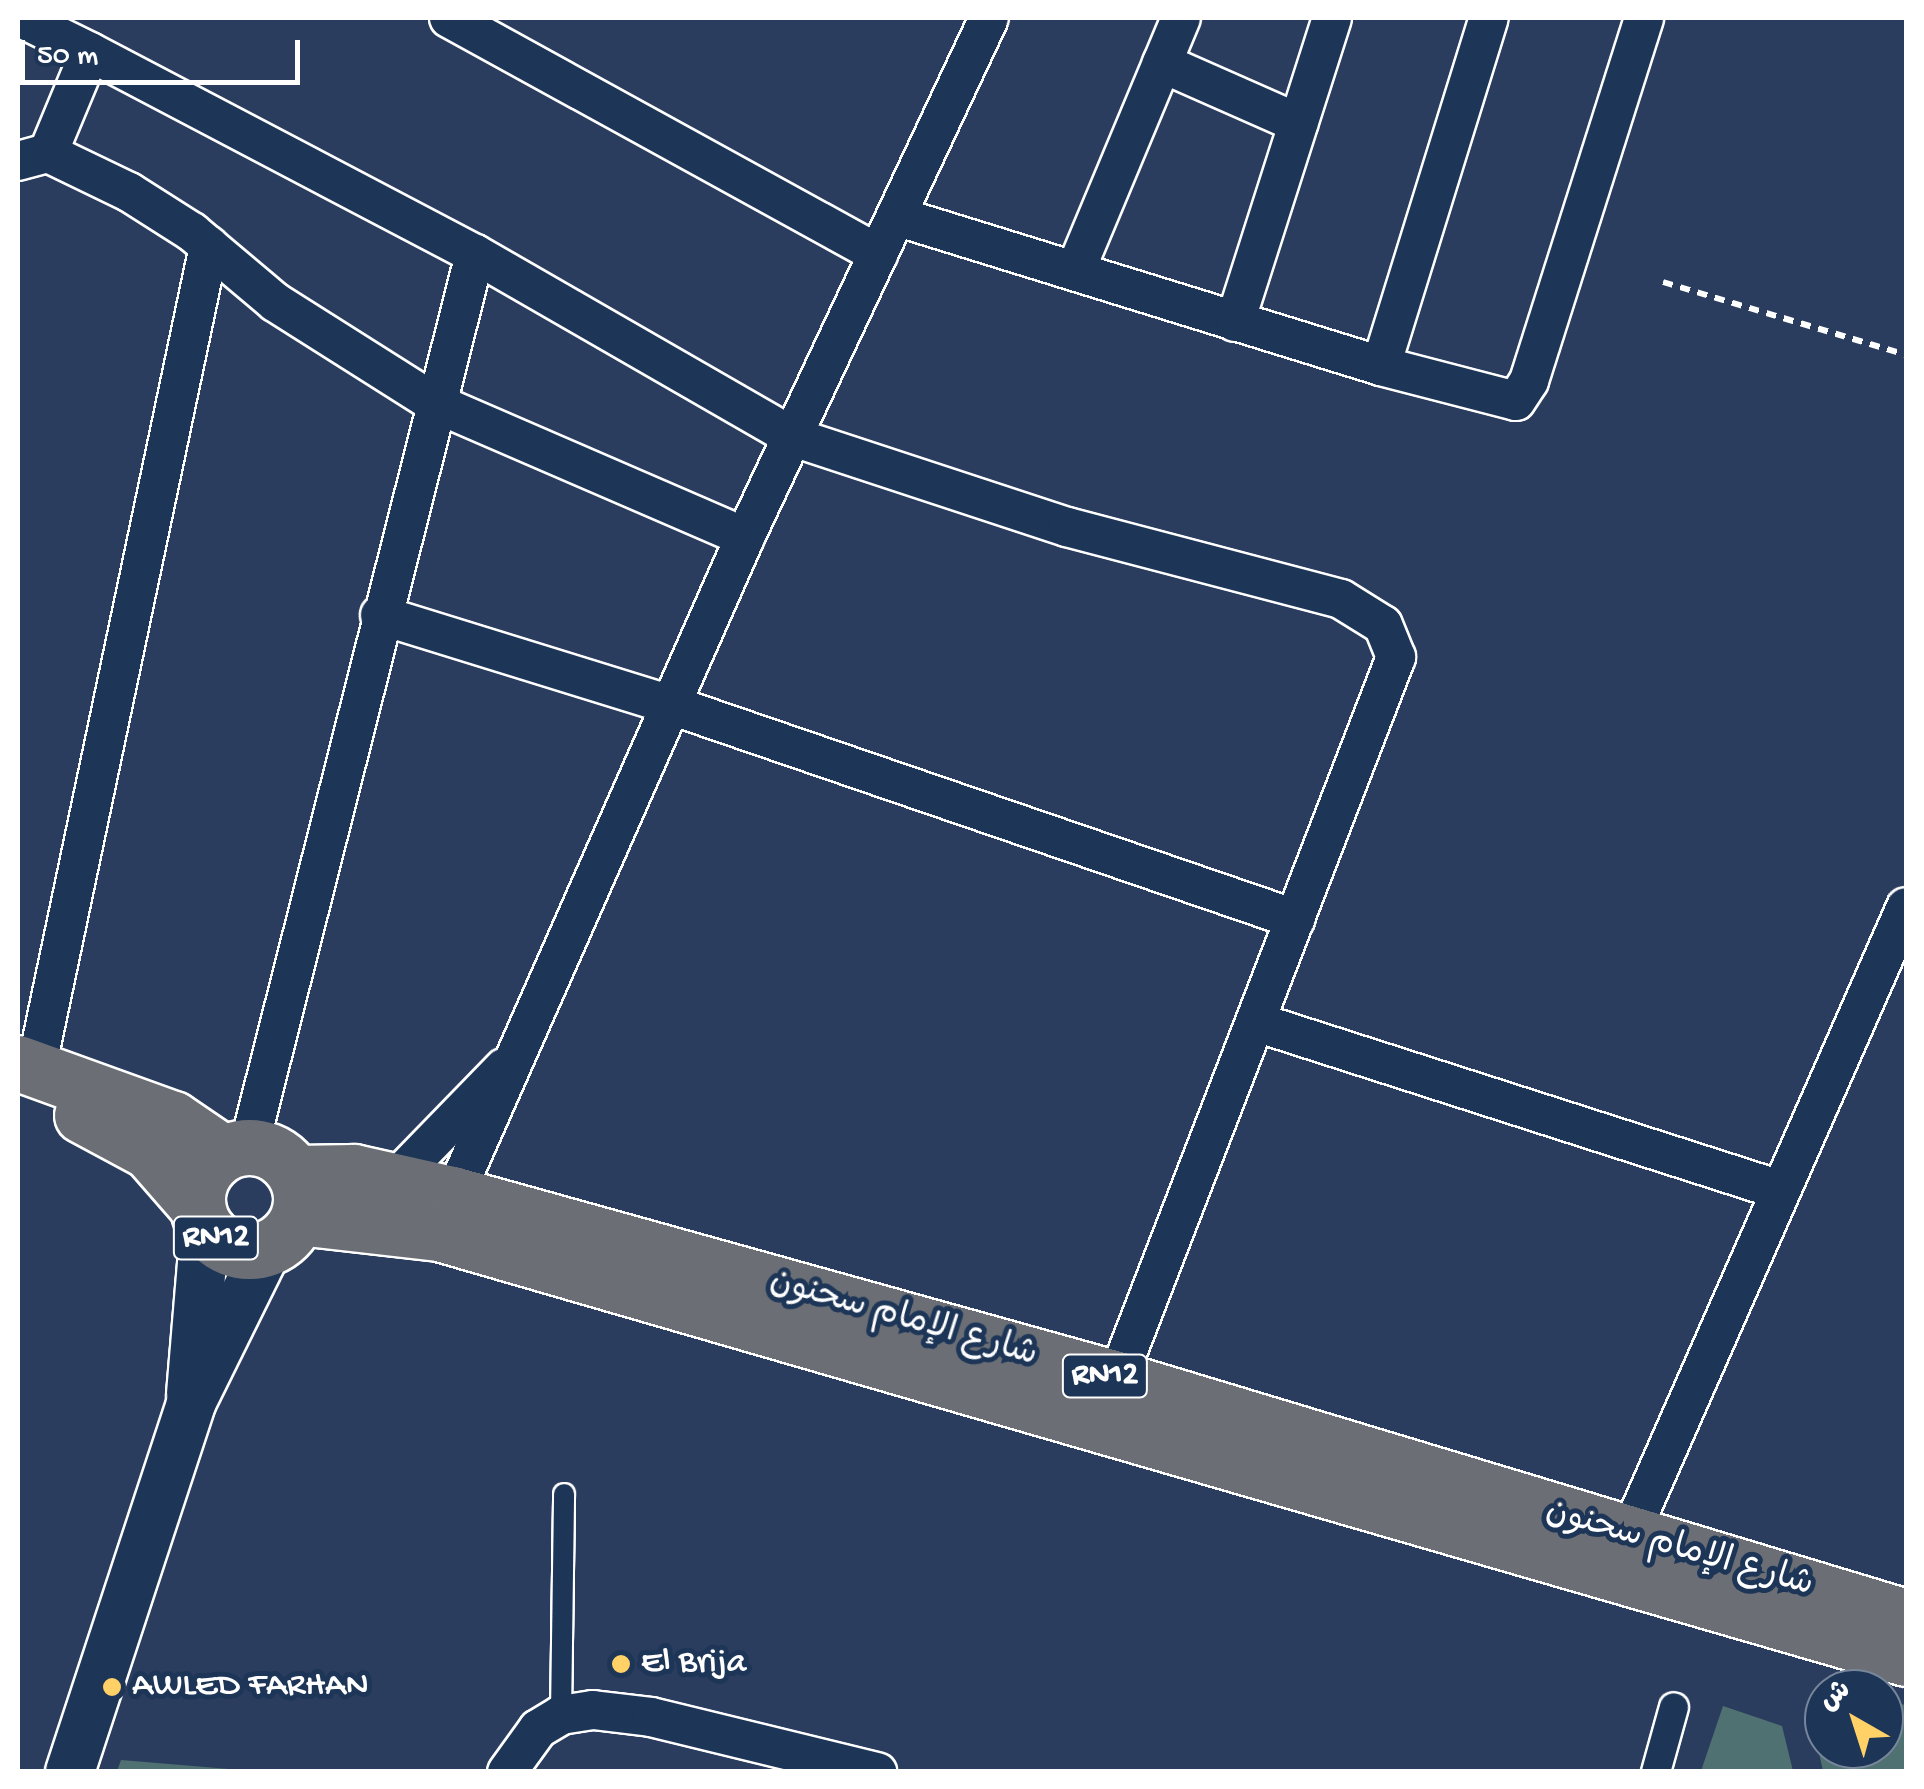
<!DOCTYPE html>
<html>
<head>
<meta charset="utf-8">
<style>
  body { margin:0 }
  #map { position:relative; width:1924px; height:1789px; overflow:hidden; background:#2b3d5e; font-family:"Gochi Hand","Playpen Sans Arabic",sans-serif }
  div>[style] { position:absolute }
  .green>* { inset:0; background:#4f7171 }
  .path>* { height:6px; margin-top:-3px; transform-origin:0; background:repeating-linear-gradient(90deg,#fff 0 10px,transparent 0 18px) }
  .roads { filter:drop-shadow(2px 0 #fff) drop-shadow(-2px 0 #fff) drop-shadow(0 2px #fff) drop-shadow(0 -2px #fff) }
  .service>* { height:20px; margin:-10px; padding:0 10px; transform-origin:10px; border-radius:10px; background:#1d3557 }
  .pedestrian>* { height:28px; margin:-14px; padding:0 14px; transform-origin:14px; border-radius:14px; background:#1d3557 }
  .minor>* { height:38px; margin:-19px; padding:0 19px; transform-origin:19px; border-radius:19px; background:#1d3557 }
  .tertiary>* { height:48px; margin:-24px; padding:0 24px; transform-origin:24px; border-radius:24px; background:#1d3557 }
  .primary>* { height:55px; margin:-27.5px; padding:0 27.5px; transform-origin:27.5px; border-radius:27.5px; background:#6b6f75 }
  .primary>.ring { margin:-27.5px; padding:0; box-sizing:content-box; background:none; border:55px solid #6b6f75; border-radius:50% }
  .dots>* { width:28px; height:28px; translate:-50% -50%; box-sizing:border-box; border:5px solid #1d3557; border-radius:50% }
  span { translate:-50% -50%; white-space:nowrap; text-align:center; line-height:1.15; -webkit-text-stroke:10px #1d3557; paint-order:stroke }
  .shield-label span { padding:2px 8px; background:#1d3557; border:2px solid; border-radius:8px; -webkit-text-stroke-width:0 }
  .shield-label { font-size:32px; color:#fff; font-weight:700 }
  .street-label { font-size:35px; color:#fff }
  .poi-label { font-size:35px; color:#fff }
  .left { translate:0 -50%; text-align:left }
  .frame { position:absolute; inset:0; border:20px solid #fff; pointer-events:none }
  .north { position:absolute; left:1804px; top:1669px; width:100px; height:100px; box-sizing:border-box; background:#1d3557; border:2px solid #77869a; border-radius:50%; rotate:321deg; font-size:28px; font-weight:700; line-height:40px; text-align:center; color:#fff }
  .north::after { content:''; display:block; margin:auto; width:35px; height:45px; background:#ffd166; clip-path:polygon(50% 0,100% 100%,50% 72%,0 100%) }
  .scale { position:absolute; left:20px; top:40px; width:280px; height:45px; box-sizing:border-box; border:5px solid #fff; border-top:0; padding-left:12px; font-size:30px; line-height:35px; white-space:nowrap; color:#fff; -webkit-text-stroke:8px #1d3557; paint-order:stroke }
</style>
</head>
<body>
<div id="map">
  <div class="green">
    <i style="clip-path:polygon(1885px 1701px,1906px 1705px,1906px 1771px,1823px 1771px,1817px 1744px,1862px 1762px,1867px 1749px,1884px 1749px)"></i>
    <i style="clip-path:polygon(1723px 1706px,1782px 1726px,1793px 1771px,1701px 1771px)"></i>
    <i style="clip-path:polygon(121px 1760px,253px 1771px,117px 1771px)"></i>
  </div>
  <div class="path">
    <i style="left:1663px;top:282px;width:254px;rotate:16.7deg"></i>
  </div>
  <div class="roads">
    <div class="service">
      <i style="left:561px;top:1715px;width:221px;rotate:-89.2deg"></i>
    </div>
    <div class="pedestrian">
      <i style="left:1656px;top:1772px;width:67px;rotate:-74.5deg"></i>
    </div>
    <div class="minor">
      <i style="left:21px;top:18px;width:77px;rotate:26.2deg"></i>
      <i style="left:449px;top:18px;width:490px;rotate:28.8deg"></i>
      <i style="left:1162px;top:63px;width:149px;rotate:23.8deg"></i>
      <i style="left:48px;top:153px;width:109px;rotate:-67.4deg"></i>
      <i style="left:90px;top:52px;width:435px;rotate:27.7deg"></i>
      <i style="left:475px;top:254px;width:367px;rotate:29.9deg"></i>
      <i style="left:793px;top:437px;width:288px;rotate:18.2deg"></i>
      <i style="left:1067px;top:527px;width:283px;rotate:14.7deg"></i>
      <i style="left:1341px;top:599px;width:49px;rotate:31.8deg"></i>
      <i style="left:1383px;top:625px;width:35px;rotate:68deg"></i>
      <i style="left:1396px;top:657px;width:774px;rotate:111.13deg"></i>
      <i style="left:18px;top:161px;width:31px;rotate:-15deg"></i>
      <i style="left:48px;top:153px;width:90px;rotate:25.7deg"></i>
      <i style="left:129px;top:192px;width:75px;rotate:32.4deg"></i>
      <i style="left:192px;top:232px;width:109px;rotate:40.1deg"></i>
      <i style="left:275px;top:302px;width:187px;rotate:32.3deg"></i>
      <i style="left:433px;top:402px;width:340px;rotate:23.4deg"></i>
      <i style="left:899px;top:217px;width:505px;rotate:17.18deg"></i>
      <i style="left:1381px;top:366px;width:139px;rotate:14.5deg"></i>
      <i style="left:1516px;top:401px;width:24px;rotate:-57deg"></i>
      <i style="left:1529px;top:381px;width:381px;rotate:-72.4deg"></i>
      <i style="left:1076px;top:269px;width:272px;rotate:-67.3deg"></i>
      <i style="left:1235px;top:322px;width:319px;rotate:-72.3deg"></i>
      <i style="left:1381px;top:366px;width:364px;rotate:-72.8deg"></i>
      <i style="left:380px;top:615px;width:308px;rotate:17.2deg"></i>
      <i style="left:674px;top:706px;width:657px;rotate:18.93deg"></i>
      <i style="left:1256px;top:1022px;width:550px;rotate:17.78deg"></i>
      <i style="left:36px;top:1069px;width:841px;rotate:-78.13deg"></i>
      <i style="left:249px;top:1146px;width:920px;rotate:-75.78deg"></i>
      <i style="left:394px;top:1181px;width:158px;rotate:-45.8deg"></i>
      <i style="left:445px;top:1216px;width:742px;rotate:-66.16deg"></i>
      <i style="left:745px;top:537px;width:573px;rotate:-64.82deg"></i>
      <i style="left:1629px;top:1536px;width:687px;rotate:-66.23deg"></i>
      <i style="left:507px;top:1772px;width:53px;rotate:-54.2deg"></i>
      <i style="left:538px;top:1729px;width:27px;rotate:-31deg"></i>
      <i style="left:561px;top:1715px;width:32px;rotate:-9deg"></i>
      <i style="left:593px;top:1710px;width:58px;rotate:6.9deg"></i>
      <i style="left:651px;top:1717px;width:233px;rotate:13.7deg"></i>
    </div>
    <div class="tertiary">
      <i style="left:191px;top:1394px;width:167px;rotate:-85.2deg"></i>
      <i style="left:70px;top:1772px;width:388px;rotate:-71.8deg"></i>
      <i style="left:191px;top:1403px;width:172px;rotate:-63.7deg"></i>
    </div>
    <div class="primary">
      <i style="left:18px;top:1063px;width:165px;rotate:19.9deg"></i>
      <i style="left:173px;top:1119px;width:60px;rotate:34.2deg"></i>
      <i style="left:82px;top:1115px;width:76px;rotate:28.2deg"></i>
      <i style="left:149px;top:1151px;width:73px;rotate:48.9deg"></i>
      <i class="ring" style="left:197px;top:1147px;width:49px;height:49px"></i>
      <i style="left:295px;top:1173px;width:59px;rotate:-1deg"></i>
      <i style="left:354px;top:1172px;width:100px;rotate:12.7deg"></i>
      <i style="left:452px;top:1194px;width:690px;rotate:15.55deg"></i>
      <i style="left:1117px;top:1379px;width:824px;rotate:16.79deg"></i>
      <i style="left:299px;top:1217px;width:141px;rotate:6.5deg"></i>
      <i style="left:439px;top:1233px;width:1527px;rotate:16.16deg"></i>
    </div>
  </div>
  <div class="dots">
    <i style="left:621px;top:1664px;background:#ffd166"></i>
    <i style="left:112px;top:1687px;background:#ffd166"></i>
  </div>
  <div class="shield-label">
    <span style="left:216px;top:1238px">RN12</span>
    <span style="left:1105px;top:1376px">RN12</span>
  </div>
  <div class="street-label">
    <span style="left:903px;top:1320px;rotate:16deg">شارع الإمام سحنون</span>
    <span style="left:1679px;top:1550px;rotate:16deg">شارع الإمام سحنون</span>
  </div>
  <div class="poi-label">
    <span class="left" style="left:641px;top:1664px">El Brija</span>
    <span class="left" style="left:132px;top:1687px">AWLED FARHAN</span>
  </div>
  <div class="frame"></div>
  <div class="north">ش</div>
  <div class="scale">50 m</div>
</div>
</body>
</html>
